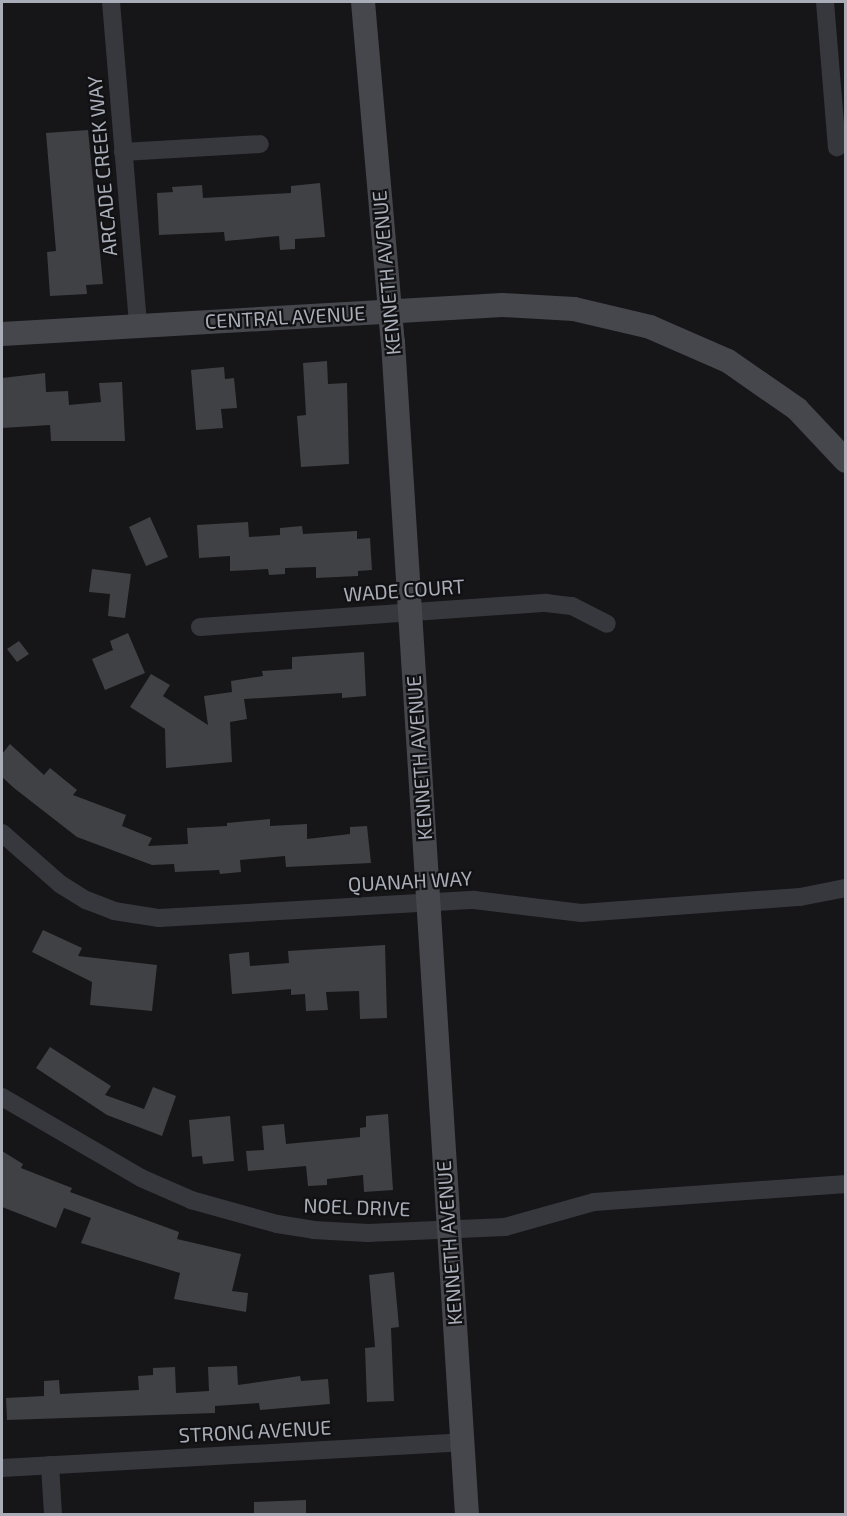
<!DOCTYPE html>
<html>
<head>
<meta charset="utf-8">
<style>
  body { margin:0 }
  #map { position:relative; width:847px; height:1516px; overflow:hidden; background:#161618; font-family:"Exo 2",sans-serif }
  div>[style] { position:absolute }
  .building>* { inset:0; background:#404145 }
  .street>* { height:18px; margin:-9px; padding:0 9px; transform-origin:9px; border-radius:9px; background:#37383d }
  .secondary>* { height:24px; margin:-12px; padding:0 12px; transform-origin:12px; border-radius:12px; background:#45474d }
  span { translate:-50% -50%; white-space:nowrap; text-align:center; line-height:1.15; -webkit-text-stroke:4.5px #111113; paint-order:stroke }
  .street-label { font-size:20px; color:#a8adb8 }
  .frame { position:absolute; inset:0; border:3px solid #a8adb8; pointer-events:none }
</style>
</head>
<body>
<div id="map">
  <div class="building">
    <i style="clip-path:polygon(88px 130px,103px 284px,86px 285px,87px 294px,50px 296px,47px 252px,56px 251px,46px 133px)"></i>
    <i style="clip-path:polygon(320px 183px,325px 237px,295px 239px,295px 249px,280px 250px,279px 236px,225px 241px,224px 232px,159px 235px,157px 193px,173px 192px,172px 187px,202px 185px,203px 198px,291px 193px,291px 186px)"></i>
    <i style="clip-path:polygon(327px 361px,328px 384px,347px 383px,349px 464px,301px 467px,297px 416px,306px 415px,303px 363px)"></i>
    <i style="clip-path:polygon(224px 367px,225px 379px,234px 378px,237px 408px,221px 409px,223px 428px,196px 430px,191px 370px)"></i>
    <i style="clip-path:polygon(45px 373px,46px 392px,68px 391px,69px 405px,101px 402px,99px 383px,122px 382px,125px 441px,51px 441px,50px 425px,2px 428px,2px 378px)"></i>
    <i style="clip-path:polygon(150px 517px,168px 557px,146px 566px,129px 527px)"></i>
    <i style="clip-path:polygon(248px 522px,249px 537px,280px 535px,280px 528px,302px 526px,303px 534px,357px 531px,357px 539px,370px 538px,372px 570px,358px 571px,358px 576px,316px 578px,316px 567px,285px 568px,285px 574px,269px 575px,268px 569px,230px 571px,230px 556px,199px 558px,197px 525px)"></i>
    <i style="clip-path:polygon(92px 569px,131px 574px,125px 618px,108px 616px,110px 594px,89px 592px)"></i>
    <i style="clip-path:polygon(128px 633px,145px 673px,105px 690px,92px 659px,113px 650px,110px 641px)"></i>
    <i style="clip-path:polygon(19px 641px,29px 654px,17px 662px,7px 649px)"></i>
    <i style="clip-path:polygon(364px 652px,366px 696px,342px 698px,342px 693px,244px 699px,247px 719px,230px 722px,232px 762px,166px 768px,165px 729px,130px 707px,151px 674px,170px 685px,163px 696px,208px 725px,204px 696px,232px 692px,231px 681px,263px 676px,262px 671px,292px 669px,292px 657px)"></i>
    <i style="clip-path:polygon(10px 744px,44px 775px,50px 768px,77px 790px,73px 795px,126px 815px,122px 826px,152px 838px,148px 846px,188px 844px,187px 828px,227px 826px,227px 823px,270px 819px,270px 826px,307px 824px,307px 839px,350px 834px,350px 827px,367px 826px,371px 863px,286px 867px,285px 856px,240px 860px,241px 872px,220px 874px,219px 870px,175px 872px,174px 864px,152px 865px,77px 837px,14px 788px,2px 777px,2px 754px)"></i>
    <i style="clip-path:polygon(43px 930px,82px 948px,78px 956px,157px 965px,152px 1011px,90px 1005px,92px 982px,32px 952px)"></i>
    <i style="clip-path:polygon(385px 945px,387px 1018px,360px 1019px,359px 991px,326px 992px,328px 1010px,306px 1011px,305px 994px,291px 995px,291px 989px,232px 994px,229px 954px,249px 952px,250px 966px,289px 963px,288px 951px)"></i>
    <i style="clip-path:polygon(50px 1047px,111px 1086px,105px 1095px,144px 1109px,153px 1087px,176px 1096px,162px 1136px,107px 1115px,36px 1068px)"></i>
    <i style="clip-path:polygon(388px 1114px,393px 1190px,364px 1192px,363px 1175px,327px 1179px,327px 1185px,308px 1186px,306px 1166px,248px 1171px,246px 1151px,264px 1150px,262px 1126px,284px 1124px,286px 1144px,360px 1137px,360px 1128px,366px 1127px,366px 1116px)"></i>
    <i style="clip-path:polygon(230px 1116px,234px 1161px,203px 1164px,202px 1156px,192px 1157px,189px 1120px)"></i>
    <i style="clip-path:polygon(2px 1151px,23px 1164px,21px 1168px,72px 1188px,70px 1192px,179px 1232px,177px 1239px,241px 1254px,232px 1291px,248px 1293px,246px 1312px,174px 1299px,180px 1273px,81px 1243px,91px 1218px,64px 1208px,56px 1228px,2px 1207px)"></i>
    <i style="clip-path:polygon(394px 1272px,399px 1327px,391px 1328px,394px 1401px,367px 1402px,365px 1348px,375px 1347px,369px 1275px)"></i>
    <i style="clip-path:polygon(237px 1366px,238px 1385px,300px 1376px,301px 1381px,328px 1379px,330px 1404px,260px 1410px,259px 1403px,215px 1406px,215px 1413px,7px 1420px,6px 1398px,44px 1396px,44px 1381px,59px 1380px,60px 1394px,139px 1390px,138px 1376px,153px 1375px,153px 1368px,175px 1367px,176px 1393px,209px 1391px,208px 1367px)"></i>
    <i style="clip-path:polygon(306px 1500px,306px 1515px,254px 1515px,254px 1502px)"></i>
  </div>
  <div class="street">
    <i style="left:111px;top:2px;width:325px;rotate:85.2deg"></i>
    <i style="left:825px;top:2px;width:146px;rotate:85.3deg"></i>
    <i style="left:123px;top:152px;width:137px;rotate:-3.3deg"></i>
    <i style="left:200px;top:627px;width:347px;rotate:-4deg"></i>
    <i style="left:546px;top:603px;width:26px;rotate:7deg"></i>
    <i style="left:572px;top:606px;width:39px;rotate:27deg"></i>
    <i style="left:2px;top:833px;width:77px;rotate:41.3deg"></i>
    <i style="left:60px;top:884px;width:31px;rotate:32deg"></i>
    <i style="left:86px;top:900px;width:30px;rotate:21deg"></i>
    <i style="left:114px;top:911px;width:46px;rotate:8.8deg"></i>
    <i style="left:159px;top:918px;width:316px;rotate:-3.3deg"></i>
    <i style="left:474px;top:900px;width:108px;rotate:6.9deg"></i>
    <i style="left:581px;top:913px;width:220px;rotate:-4.2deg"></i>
    <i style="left:800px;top:897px;width:47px;rotate:-11.1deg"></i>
    <i style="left:2px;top:1097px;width:161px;rotate:30.2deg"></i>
    <i style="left:141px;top:1178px;width:55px;rotate:23.7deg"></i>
    <i style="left:191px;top:1200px;width:89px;rotate:15.6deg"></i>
    <i style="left:277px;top:1224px;width:36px;rotate:9deg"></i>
    <i style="left:313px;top:1230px;width:55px;rotate:3.1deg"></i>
    <i style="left:368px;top:1233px;width:137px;rotate:-2.5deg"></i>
    <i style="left:505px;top:1227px;width:92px;rotate:-15.7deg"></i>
    <i style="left:594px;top:1202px;width:253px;rotate:-4.1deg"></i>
    <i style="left:50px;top:1465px;width:49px;rotate:86.5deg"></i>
    <i style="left:2px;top:1468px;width:461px;rotate:-3.2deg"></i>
  </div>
  <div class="secondary">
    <i style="left:363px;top:2px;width:341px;rotate:85deg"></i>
    <i style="left:393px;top:342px;width:1174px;rotate:86.39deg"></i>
    <i style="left:2px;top:334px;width:501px;rotate:-3.32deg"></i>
    <i style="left:502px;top:305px;width:72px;rotate:3.2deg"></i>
    <i style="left:574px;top:309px;width:78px;rotate:13.3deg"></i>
    <i style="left:650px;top:327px;width:85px;rotate:23.6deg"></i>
    <i style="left:728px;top:361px;width:84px;rotate:34.8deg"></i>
    <i style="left:797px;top:409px;width:71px;rotate:46.7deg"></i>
  </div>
  <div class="street-label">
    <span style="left:102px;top:166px;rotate:-95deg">ARCADE CREEK WAY</span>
    <span style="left:386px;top:273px;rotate:-95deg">KENNETH AVENUE</span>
    <span style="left:285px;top:317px;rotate:-3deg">CENTRAL AVENUE</span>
    <span style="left:404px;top:590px;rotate:-4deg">WADE COURT</span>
    <span style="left:419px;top:758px;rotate:-94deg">KENNETH AVENUE</span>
    <span style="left:410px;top:881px;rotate:-3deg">QUANAH WAY</span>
    <span style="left:357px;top:1207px;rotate:2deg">NOEL DRIVE</span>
    <span style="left:449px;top:1243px;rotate:-94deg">KENNETH AVENUE</span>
    <span style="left:255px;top:1431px;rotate:-3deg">STRONG AVENUE</span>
  </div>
  <div class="frame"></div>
</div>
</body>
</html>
